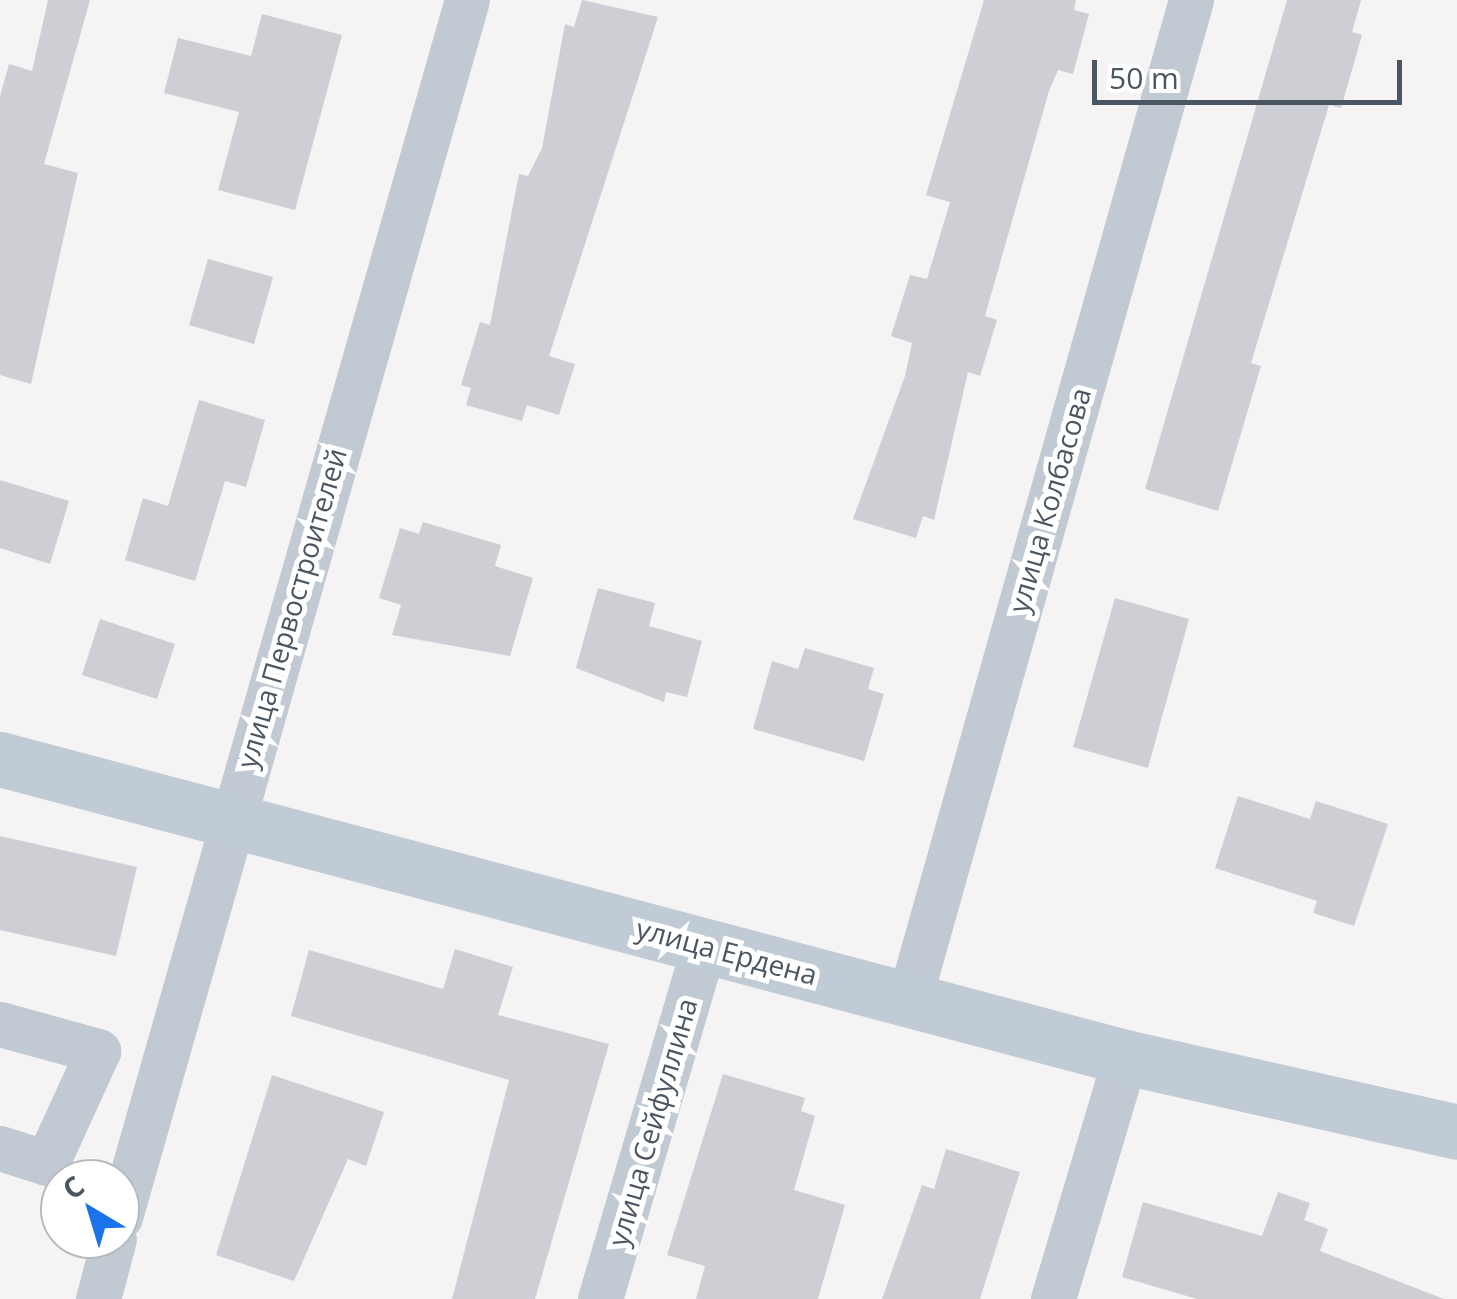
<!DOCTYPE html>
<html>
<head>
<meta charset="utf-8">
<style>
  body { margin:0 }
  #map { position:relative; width:1457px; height:1299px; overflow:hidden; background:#f5f3f3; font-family:"Open Sans",sans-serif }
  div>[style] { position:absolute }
  .building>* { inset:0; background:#cdcfd5 }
  .street>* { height:45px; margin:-22.5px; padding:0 22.5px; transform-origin:22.5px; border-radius:22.5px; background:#c1cad2 }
  .secondary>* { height:55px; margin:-27.5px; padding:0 27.5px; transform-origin:27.5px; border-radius:27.5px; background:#c1cbd6 }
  span { translate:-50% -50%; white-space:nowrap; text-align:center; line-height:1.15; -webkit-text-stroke:10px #fff; paint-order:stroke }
  .street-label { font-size:28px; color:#4a5661 }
  .north { position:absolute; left:40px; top:1159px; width:100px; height:100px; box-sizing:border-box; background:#fff; border:2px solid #b7bbc0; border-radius:50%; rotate:322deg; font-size:28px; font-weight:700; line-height:40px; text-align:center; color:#4a5661 }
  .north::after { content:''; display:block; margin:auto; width:35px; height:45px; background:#1a73e8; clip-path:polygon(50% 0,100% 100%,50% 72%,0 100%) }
  .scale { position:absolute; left:1092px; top:60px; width:310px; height:45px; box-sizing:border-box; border:5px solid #4a5661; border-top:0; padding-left:12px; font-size:30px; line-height:35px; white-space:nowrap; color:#4a5661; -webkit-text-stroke:8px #fff; paint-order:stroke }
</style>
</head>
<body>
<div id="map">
  <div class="building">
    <i style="clip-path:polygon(48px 0,90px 0,44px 164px,78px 173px,31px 384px,0 375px,0 96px,9px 64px,32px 71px)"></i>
    <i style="clip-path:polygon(582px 0,658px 17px,549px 356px,575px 364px,559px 415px,527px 405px,522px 421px,466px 405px,471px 388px,461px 385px,480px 322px,490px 325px,519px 174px,528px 176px,542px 148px,565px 24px,574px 27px)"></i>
    <i style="clip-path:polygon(984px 0,1076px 0,1074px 10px,1089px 14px,1073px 74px,1058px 70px,1049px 91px,985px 316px,997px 320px,980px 376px,968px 372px,934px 520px,923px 516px,916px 538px,853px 519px,905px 376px,912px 343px,891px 336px,910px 275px,927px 279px,950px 202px,926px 195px)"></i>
    <i style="clip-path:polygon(1287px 0,1361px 0,1352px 32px,1362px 35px,1341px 108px,1329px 105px,1251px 363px,1261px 366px,1218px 511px,1145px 489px)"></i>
    <i style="clip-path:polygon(262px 14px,342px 35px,295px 210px,218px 190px,239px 112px,164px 93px,178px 38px,251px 56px)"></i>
    <i style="clip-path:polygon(208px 259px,273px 277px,254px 344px,189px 325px)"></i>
    <i style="clip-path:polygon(199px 400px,265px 420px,246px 487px,225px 481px,195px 581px,125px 560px,143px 498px,168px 506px)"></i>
    <i style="clip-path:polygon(0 480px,69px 501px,50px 564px,0 548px)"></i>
    <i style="clip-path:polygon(423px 522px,501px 545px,495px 566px,533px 578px,510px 656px,392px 635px,401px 605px,379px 598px,400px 528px,419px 534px)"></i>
    <i style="clip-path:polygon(598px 588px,655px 603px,649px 626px,702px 641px,687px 697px,666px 692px,664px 702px,576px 668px)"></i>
    <i style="clip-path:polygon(1115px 598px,1189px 619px,1148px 768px,1073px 747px)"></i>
    <i style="clip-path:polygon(100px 619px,175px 644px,157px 699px,82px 675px)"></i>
    <i style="clip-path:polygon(805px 648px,874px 668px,868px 689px,884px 694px,864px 761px,753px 729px,772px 661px,798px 669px)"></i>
    <i style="clip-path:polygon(1238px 796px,1310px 819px,1316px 801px,1388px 824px,1354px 926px,1313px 913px,1317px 901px,1215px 868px)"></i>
    <i style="clip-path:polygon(0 836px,137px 867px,116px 956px,0 930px)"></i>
    <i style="clip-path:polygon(455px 949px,513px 967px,498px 1015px,609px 1044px,535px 1299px,452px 1299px,509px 1080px,291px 1016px,309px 950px,443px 989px)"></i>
    <i style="clip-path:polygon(723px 1074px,805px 1098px,801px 1111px,815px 1116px,794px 1190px,845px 1205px,818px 1299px,696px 1299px,705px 1266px,667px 1255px)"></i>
    <i style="clip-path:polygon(272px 1075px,384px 1112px,366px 1166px,348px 1159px,294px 1281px,216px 1255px)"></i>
    <i style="clip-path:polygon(946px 1149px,1020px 1172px,980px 1299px,882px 1299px,922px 1185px,934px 1189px)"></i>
    <i style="clip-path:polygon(1278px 1192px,1310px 1203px,1304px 1220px,1328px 1229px,1320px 1251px,1444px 1299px,1197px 1299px,1122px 1277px,1143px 1202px,1262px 1236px)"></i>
  </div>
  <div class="street">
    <i style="left:909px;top:1000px;width:1039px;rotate:-74.25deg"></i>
    <i style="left:0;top:1024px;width:102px;rotate:15.4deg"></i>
    <i style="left:98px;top:1051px;width:123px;rotate:114.5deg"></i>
    <i style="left:47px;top:1163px;width:49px;rotate:-162.3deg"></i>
    <i style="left:120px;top:1217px;width:1266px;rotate:-74.09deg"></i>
    <i style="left:98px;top:1299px;width:62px;rotate:-75.1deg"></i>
    <i style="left:600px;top:1299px;width:368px;rotate:-73.6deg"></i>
    <i style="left:1053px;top:1299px;width:252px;rotate:-73.4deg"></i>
  </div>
  <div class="secondary">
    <i style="left:0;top:759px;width:1164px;rotate:14.84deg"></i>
    <i style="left:1125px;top:1057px;width:340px;rotate:12.7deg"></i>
  </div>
  <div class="street-label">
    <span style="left:1049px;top:500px;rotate:-74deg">улица Колбасова</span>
    <span style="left:291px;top:608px;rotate:-74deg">улица Первостроителей</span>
    <span style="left:727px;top:951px;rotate:15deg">улица Ердена</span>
    <span style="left:652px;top:1122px;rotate:-74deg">улица Сейфуллина</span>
  </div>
  <div class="north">С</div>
  <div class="scale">50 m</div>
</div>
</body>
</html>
